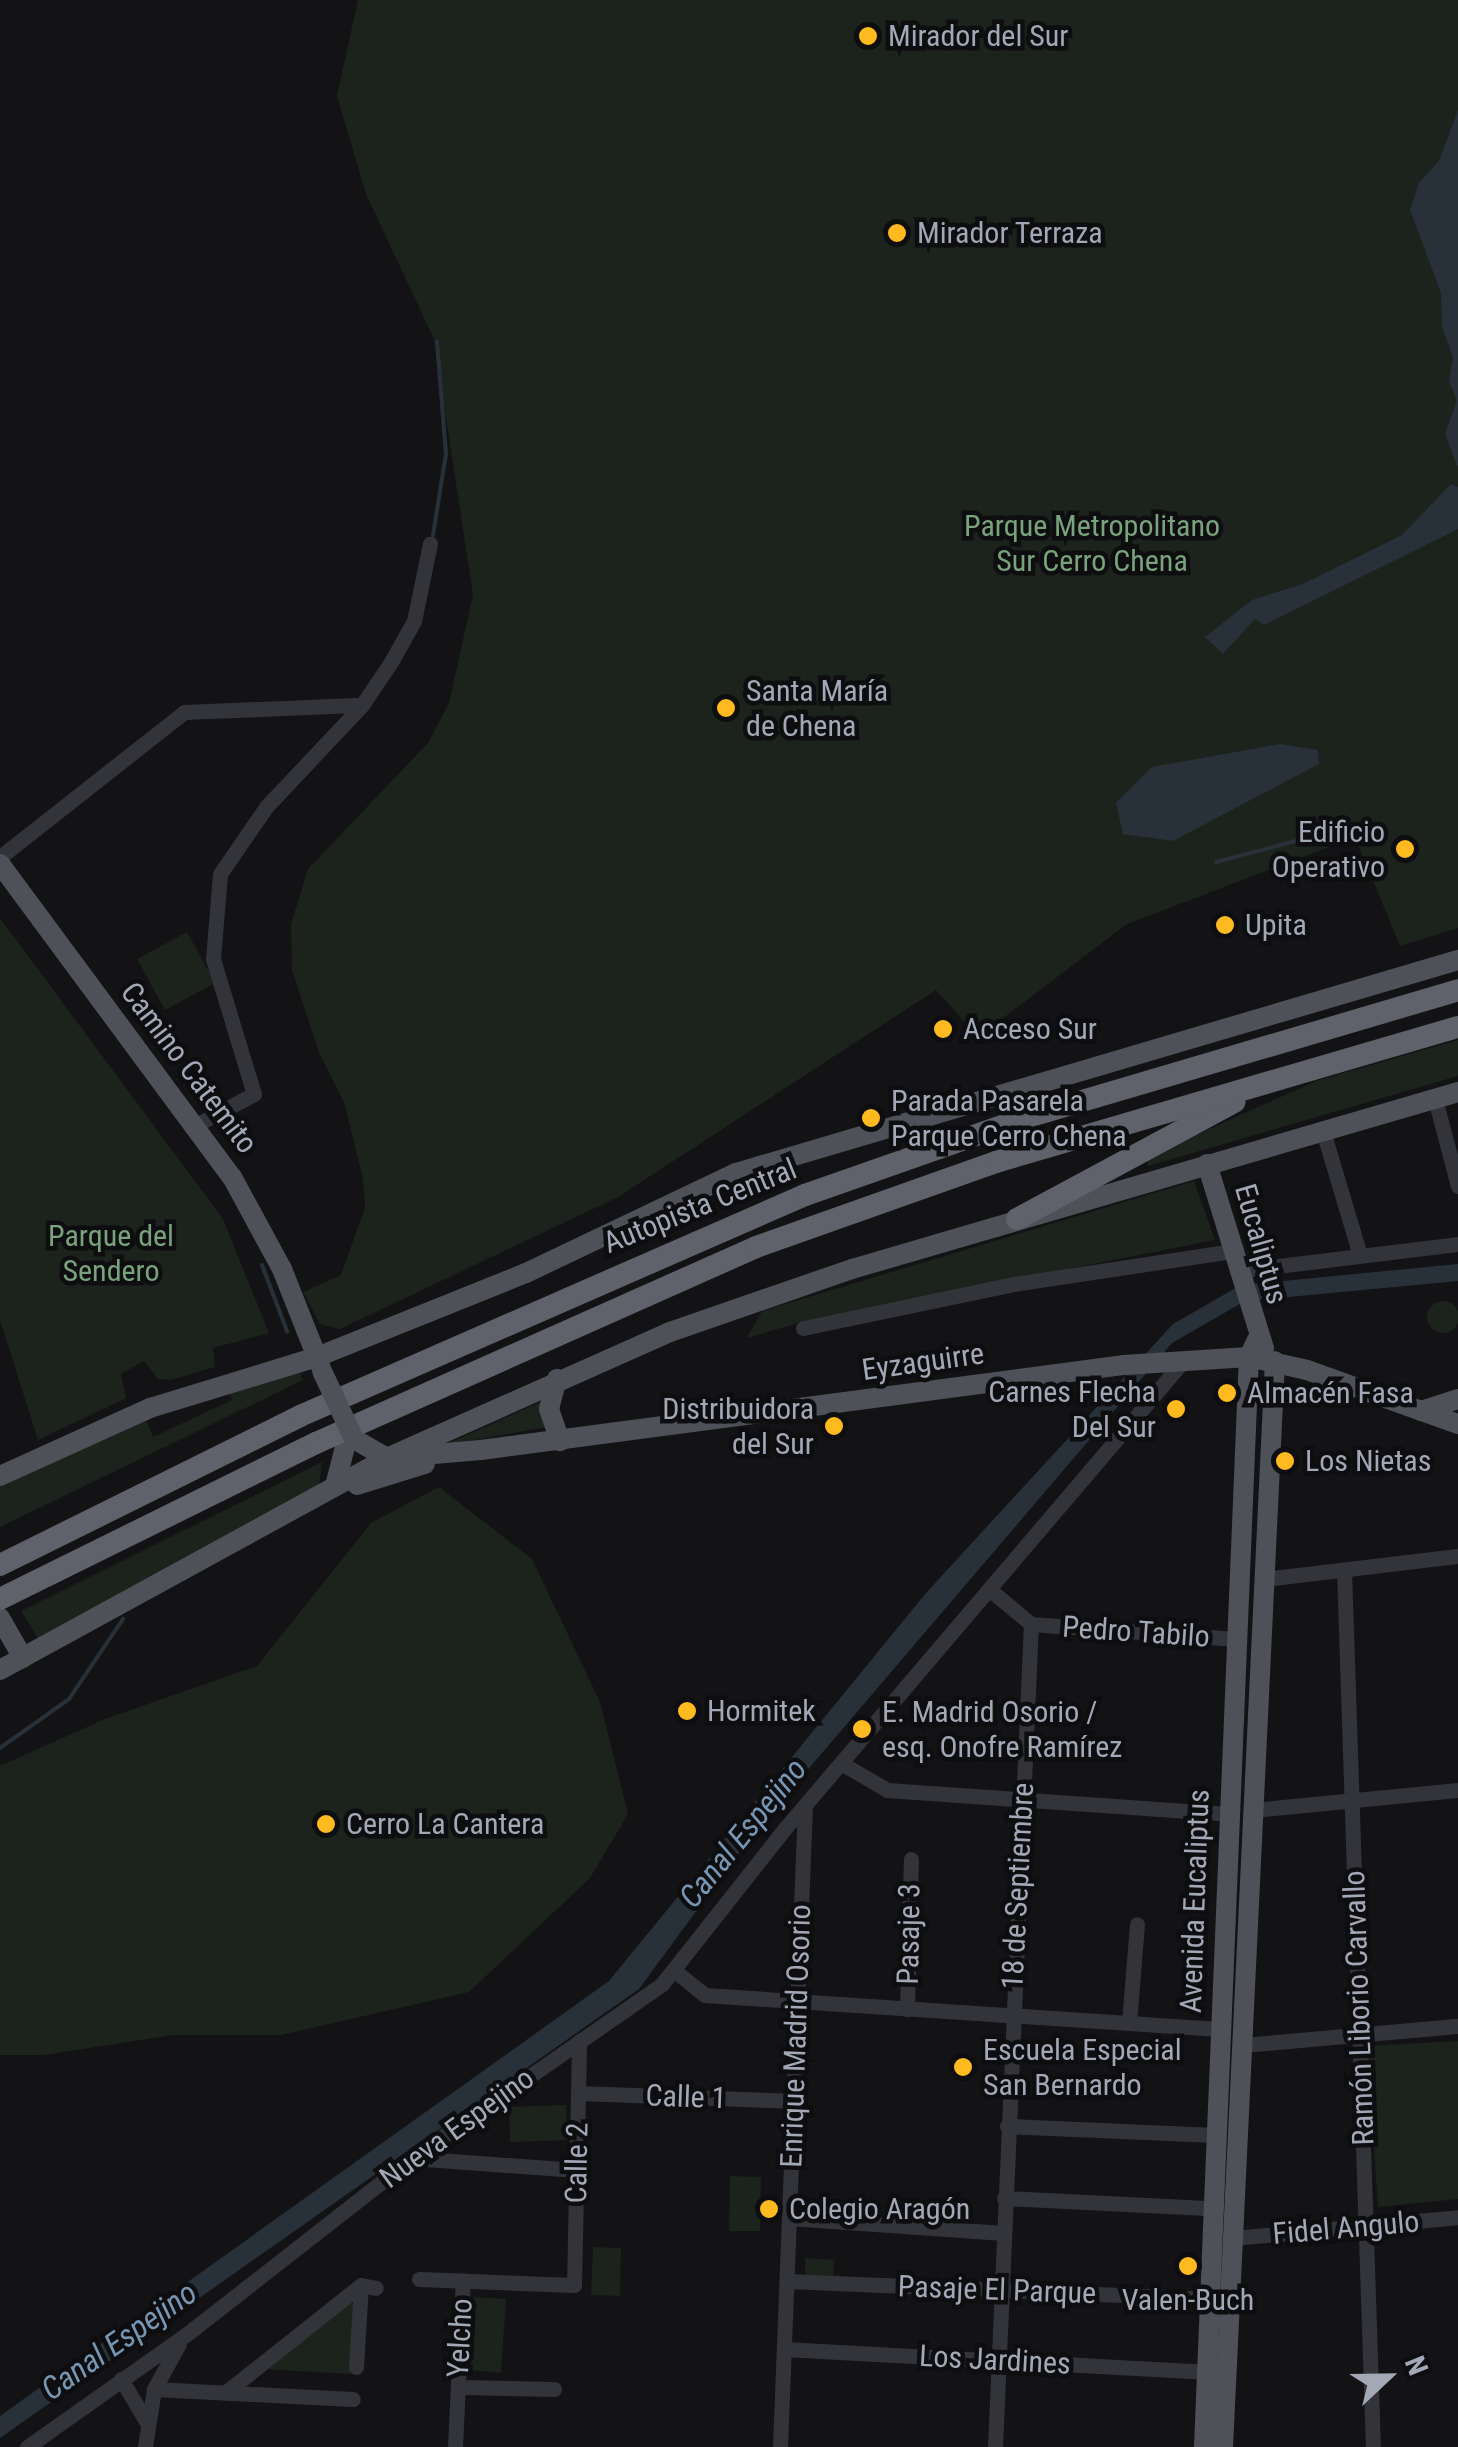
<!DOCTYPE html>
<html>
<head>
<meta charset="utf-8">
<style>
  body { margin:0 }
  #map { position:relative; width:1458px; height:2447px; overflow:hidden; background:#131315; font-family:"Roboto Condensed",sans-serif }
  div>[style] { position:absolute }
  .green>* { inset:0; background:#1b231c }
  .round { border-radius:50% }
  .water>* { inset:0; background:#283139 }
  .stream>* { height:4px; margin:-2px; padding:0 2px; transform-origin:2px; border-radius:2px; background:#283139 }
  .minor>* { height:15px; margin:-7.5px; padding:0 7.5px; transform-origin:7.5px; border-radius:7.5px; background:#33343a }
  .major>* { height:20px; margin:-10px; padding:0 10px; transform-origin:10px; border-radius:10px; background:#4f5159 }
  .highway>* { height:22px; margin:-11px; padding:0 11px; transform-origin:11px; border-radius:11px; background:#5f626b }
  .major-bridge>* { height:20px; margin:-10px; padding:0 10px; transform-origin:10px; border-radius:10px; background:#4f5159 }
  .dots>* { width:28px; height:28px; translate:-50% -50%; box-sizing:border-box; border:5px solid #0e0e10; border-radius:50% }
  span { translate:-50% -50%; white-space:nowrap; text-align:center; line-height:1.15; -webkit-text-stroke:9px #0e0e10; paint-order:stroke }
  .poi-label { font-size:30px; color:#a3a8b6 }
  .left { translate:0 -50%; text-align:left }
  .right { translate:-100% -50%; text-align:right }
  .park-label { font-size:30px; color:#78a37c }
  .street-label { font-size:30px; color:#a3a8b6 }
  .water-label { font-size:32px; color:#7796b4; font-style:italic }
  .north { position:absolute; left:1338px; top:2327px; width:100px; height:100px; -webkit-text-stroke:8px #0e0e10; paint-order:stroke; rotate:68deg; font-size:28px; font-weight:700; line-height:40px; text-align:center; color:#a3a8b6 }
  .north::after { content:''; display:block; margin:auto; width:35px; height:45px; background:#a3a8b6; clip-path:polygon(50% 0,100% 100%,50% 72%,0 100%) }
</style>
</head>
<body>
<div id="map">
  <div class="green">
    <i style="clip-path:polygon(358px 0,1458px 0,1458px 928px,1400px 946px,1355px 837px,1127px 924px,978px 1037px,936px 990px,618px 1197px,340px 1329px,320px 1324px,303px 1292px,341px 1275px,365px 1208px,363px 1179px,344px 1102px,319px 1052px,292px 970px,291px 924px,308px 869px,428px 743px,449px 703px,473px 595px,434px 339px,366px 194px,337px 96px)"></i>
    <i style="clip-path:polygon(0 918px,223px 1219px,269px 1333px,213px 1348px,215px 1367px,171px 1380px,158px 1379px,144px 1361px,121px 1374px,126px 1398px,38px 1440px,0 1320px)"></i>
    <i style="clip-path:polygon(187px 932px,215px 983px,165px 1010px,137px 959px)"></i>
    <i style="clip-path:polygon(1458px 1040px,1458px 1076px,1148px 1166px,1147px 1157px,1316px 1081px)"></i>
    <i style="clip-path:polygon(1194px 1181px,1215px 1240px,808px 1320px,747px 1338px,762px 1311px)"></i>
    <i class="round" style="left:1427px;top:1301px;width:32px;height:32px"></i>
    <i style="clip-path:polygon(299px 1371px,303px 1380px,0 1527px,0 1481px,144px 1414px,153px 1437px,232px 1400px,228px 1386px)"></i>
    <i style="clip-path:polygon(543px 1401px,546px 1427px,442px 1446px)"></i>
    <i style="clip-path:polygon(322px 1462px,319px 1487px,41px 1643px,21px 1611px)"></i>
    <i style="clip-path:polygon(439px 1487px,532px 1559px,600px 1702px,628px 1814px,590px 1878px,469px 1992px,281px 2035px,173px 2035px,44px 2055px,0 2055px,0 1766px,105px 1719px,257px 1666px,371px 1523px)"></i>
    <i style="clip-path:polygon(1458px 2041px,1458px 2199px,1378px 2207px,1367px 2046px)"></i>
    <i style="clip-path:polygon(566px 2105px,568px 2140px,510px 2142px,509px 2107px)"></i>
    <i style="clip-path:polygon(730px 2176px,761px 2177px,760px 2231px,729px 2231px)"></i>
    <i style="clip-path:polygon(593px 2247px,621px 2248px,620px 2296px,591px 2295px)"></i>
    <i style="clip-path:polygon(805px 2258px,834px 2260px,833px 2279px,805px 2277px)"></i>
    <i style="clip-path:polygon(474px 2297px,506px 2299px,501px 2373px,469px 2370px)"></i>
    <i style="clip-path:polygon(348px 2301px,354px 2305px,351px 2374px,263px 2369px)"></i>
  </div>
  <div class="water">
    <i style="clip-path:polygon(1458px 110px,1458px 465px,1457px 466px,1445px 434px,1457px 400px,1449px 382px,1453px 357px,1442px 327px,1441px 293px,1410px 210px,1419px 183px,1439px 161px)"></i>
    <i style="clip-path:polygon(1451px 484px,1458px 487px,1458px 529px,1264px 625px,1255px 619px,1223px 654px,1205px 637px,1252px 600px,1303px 584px,1402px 535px)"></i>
    <i style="clip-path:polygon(1280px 744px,1318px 750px,1319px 764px,1173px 841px,1123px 834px,1116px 803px,1152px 767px)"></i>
    <i style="clip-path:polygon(1458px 1264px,1458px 1281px,1245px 1301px,1172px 1343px,752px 1835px,639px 1989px,0 2438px,0 2416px,609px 1981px,926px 1593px,1173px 1324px,1241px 1285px)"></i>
  </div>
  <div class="stream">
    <i style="left:433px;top:535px;width:82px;rotate:-80.9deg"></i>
    <i style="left:446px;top:454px;width:113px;rotate:-94.6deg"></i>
    <i style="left:1216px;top:862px;width:90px;rotate:-14.8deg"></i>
    <i style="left:262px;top:1265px;width:71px;rotate:69.3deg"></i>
    <i style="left:0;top:1748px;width:85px;rotate:-35.4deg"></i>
    <i style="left:69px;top:1699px;width:97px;rotate:-56deg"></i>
  </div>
  <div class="minor">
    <i style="left:0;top:857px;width:234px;rotate:-38.2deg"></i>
    <i style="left:184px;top:712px;width:178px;rotate:-2.3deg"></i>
    <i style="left:1435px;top:1099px;width:90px;rotate:75.2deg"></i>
    <i style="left:194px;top:1126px;width:68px;rotate:-28.1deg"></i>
    <i style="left:254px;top:1094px;width:141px;rotate:-106.9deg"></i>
    <i style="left:213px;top:959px;width:85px;rotate:-85.3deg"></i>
    <i style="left:220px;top:874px;width:81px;rotate:-55.5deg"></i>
    <i style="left:266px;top:807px;width:140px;rotate:-46.7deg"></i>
    <i style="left:362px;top:705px;width:52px;rotate:-56deg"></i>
    <i style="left:391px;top:662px;width:47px;rotate:-60.7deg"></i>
    <i style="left:414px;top:621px;width:79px;rotate:-78.3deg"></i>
    <i style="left:1323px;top:1131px;width:129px;rotate:73.4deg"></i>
    <i style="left:1237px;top:1271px;width:223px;rotate:-7deg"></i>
    <i style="left:803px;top:1328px;width:216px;rotate:-11.8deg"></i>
    <i style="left:1014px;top:1284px;width:220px;rotate:-8.6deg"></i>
    <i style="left:1344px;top:1570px;width:877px;rotate:88.11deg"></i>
    <i style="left:1264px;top:1579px;width:195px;rotate:-6.8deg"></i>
    <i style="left:989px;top:1589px;width:55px;rotate:39.8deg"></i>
    <i style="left:1031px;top:1624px;width:206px;rotate:4.2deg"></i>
    <i style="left:841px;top:1763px;width:53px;rotate:30.4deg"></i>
    <i style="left:887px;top:1790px;width:342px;rotate:4deg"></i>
    <i style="left:1253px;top:1810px;width:206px;rotate:-5.6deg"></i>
    <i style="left:675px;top:1971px;width:38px;rotate:39deg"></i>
    <i style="left:705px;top:1995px;width:515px;rotate:3.78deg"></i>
    <i style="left:907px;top:2009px;width:150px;rotate:-88.5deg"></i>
    <i style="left:1129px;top:2023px;width:99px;rotate:-85.4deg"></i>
    <i style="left:1243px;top:2045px;width:216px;rotate:-5.1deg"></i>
    <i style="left:578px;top:2093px;width:216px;rotate:2.1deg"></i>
    <i style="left:1007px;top:2126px;width:208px;rotate:2.5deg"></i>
    <i style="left:412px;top:2158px;width:165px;rotate:4.2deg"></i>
    <i style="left:1004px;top:2198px;width:208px;rotate:2.8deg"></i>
    <i style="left:789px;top:2218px;width:215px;rotate:4deg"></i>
    <i style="left:1233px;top:2238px;width:226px;rotate:-5.3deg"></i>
    <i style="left:419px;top:2279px;width:155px;rotate:2.2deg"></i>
    <i style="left:574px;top:2285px;width:244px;rotate:-88.8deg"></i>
    <i style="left:787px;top:2281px;width:421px;rotate:2.4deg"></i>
    <i style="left:784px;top:2349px;width:422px;rotate:3.1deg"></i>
    <i style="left:356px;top:2367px;width:82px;rotate:-86.5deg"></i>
    <i style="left:121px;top:2379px;width:49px;rotate:59.2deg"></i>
    <i style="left:458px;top:2387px;width:96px;rotate:1.2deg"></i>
    <i style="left:154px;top:2389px;width:199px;rotate:2.9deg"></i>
    <i style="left:226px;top:2392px;width:172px;rotate:-38.4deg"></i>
    <i style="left:361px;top:2285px;width:15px;rotate:11deg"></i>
    <i style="left:27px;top:2447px;width:202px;rotate:-35.3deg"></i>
    <i style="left:192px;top:2330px;width:279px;rotate:-38deg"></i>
    <i style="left:412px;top:2158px;width:305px;rotate:-34.8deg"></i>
    <i style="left:662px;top:1984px;width:201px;rotate:-51.7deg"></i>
    <i style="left:787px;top:1826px;width:612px;rotate:-49.57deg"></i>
    <i style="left:145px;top:2447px;width:59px;rotate:-81.2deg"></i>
    <i style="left:154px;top:2389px;width:51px;rotate:-60.9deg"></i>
    <i style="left:455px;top:2447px;width:167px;rotate:-87.3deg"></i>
    <i style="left:780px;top:2447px;width:642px;rotate:-87.77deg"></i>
    <i style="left:995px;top:2447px;width:824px;rotate:-87.5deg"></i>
  </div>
  <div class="major">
    <i style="left:0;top:864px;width:390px;rotate:53.5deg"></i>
    <i style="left:232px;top:1177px;width:105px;rotate:61.5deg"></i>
    <i style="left:282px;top:1269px;width:103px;rotate:68.4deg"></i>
    <i style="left:1207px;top:1164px;width:193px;rotate:72.8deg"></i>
    <i style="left:557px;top:1379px;width:31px;rotate:105deg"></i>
    <i style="left:549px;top:1409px;width:34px;rotate:71deg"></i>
    <i style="left:1421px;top:1411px;width:39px;rotate:-18deg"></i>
    <i style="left:354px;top:1439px;width:38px;rotate:30deg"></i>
    <i style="left:387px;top:1458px;width:94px;rotate:-4.9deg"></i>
    <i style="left:481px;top:1450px;width:649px;rotate:-7.53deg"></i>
    <i style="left:1124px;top:1365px;width:125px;rotate:-3.7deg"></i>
    <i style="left:1249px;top:1357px;width:59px;rotate:12.6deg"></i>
    <i style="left:1307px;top:1370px;width:160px;rotate:19.7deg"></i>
    <i style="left:0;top:1476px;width:165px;rotate:-24.4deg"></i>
    <i style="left:150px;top:1408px;width:175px;rotate:-17deg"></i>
    <i style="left:317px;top:1357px;width:225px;rotate:-21.9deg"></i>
    <i style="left:526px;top:1273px;width:233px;rotate:-25.5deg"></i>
    <i style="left:736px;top:1173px;width:753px;rotate:-16.44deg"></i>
    <i style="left:357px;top:1485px;width:71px;rotate:-17.2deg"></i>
    <i style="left:335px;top:1486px;width:44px;rotate:-75.7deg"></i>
    <i style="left:0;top:1618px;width:46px;rotate:60.1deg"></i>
    <i style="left:0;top:1670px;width:441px;rotate:-28.7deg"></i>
    <i style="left:387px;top:1458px;width:310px;rotate:-24deg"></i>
    <i style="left:670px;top:1332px;width:193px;rotate:-19.1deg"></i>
    <i style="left:852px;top:1269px;width:631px;rotate:-16.28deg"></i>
    <i style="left:1204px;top:2447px;width:1091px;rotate:-87.64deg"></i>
    <i style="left:1249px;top:1357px;width:19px;rotate:-65deg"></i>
    <i style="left:1223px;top:2447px;width:1087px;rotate:-87.26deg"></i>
  </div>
  <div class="highway">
    <i style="left:1017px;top:1219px;width:247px;rotate:-28.3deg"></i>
    <i style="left:0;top:1565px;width:335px;rotate:-26.4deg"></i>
    <i style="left:300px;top:1416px;width:551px;rotate:-23.64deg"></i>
    <i style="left:805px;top:1195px;width:239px;rotate:-19.3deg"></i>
    <i style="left:1031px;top:1116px;width:445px;rotate:-16.4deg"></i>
    <i style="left:0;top:1599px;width:352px;rotate:-26.3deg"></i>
    <i style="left:316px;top:1443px;width:482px;rotate:-24deg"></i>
    <i style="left:756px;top:1247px;width:255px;rotate:-19.5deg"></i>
    <i style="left:996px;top:1162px;width:481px;rotate:-16.3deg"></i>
  </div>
  <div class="major-bridge">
    <i style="left:322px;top:1371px;width:75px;rotate:64.8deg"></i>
  </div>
  <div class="dots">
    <i style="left:868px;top:36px;background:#ffba20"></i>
    <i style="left:897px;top:233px;background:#ffba20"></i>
    <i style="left:726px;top:708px;background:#ffba20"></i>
    <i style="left:1405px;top:849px;background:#ffba20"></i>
    <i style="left:1225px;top:925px;background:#ffba20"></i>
    <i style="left:943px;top:1029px;background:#ffba20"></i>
    <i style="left:871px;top:1118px;background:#ffba20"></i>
    <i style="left:1227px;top:1393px;background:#ffba20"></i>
    <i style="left:1176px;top:1409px;background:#ffba20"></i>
    <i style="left:834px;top:1426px;background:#ffba20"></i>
    <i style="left:1285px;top:1461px;background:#ffba20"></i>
    <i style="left:687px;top:1711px;background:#ffba20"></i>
    <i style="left:862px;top:1729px;background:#ffba20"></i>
    <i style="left:326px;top:1824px;background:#ffba20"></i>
    <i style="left:963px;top:2067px;background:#ffba20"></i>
    <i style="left:769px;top:2209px;background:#ffba20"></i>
    <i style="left:1188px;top:2266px;background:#ffba20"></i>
  </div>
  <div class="poi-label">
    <span class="left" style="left:888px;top:36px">Mirador del Sur</span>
    <span class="left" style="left:917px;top:233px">Mirador Terraza</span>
    <span class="left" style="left:746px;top:708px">Santa María<br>de Chena</span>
    <span class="right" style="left:1385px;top:849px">Edificio<br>Operativo</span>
    <span class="left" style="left:1245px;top:925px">Upita</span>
    <span class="left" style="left:963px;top:1029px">Acceso Sur</span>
    <span class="left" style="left:891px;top:1118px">Parada Pasarela<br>Parque Cerro Chena</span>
    <span class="right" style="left:1156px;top:1409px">Carnes Flecha<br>Del Sur</span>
    <span class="left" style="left:1247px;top:1393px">Almacén Fasa</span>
    <span class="right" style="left:814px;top:1426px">Distribuidora<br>del Sur</span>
    <span class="left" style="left:1305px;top:1461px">Los Nietas</span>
    <span class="left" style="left:707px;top:1711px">Hormitek</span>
    <span class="left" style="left:882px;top:1729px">E. Madrid Osorio /<br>esq. Onofre Ramírez</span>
    <span class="left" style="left:346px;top:1824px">Cerro La Cantera</span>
    <span class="left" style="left:983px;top:2067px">Escuela Especial<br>San Bernardo</span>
    <span class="left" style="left:789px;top:2209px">Colegio Aragón</span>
    <span style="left:1188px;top:2300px">Valen-Buch</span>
  </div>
  <div class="park-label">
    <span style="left:1092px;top:543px">Parque Metropolitano<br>Sur Cerro Chena</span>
    <span style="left:111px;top:1253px">Parque del<br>Sendero</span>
  </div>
  <div class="street-label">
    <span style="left:189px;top:1068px;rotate:53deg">Camino Catemito</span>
    <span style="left:700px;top:1206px;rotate:-22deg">Autopista Central</span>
    <span style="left:1261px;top:1244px;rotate:74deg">Eucaliptus</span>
    <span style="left:923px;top:1362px;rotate:-8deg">Eyzaguirre</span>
    <span style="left:1136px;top:1632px;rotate:4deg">Pedro Tabilo</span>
    <span style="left:1018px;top:1886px;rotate:-87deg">18 de Septiembre</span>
    <span style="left:1195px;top:1901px;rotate:-88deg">Avenida Eucaliptus</span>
    <span style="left:909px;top:1934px;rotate:-89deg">Pasaje 3</span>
    <span style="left:1359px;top:2008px;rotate:-92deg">Ramón Liborio Carvallo</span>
    <span style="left:796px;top:2036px;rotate:-88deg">Enrique Madrid Osorio</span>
    <span style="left:686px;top:2097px;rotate:2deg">Calle 1</span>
    <span style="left:457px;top:2128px;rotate:-36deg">Nueva Espejino</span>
    <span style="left:577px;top:2163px;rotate:-89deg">Calle 2</span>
    <span style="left:1346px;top:2228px;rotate:-5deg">Fidel Angulo</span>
    <span style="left:997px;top:2290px;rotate:2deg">Pasaje El Parque</span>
    <span style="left:460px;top:2338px;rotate:-87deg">Yelcho</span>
    <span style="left:995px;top:2360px;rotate:3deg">Los Jardines</span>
  </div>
  <div class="water-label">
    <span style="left:743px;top:1833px;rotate:-51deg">Canal Espejino</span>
    <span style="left:119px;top:2341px;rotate:-35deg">Canal Espejino</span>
  </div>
  <div class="north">N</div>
</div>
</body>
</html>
